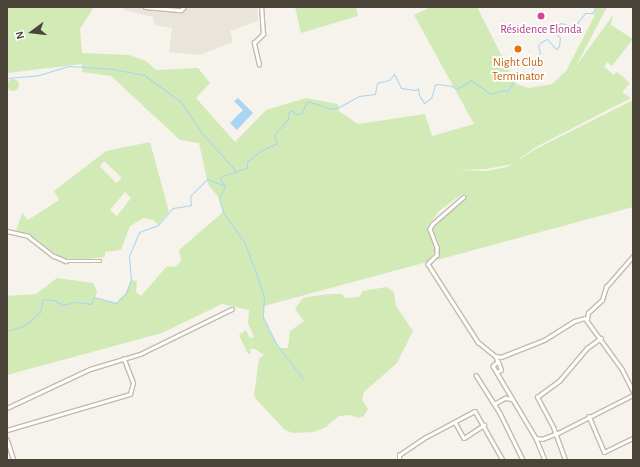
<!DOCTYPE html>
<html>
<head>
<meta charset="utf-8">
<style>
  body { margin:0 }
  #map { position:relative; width:640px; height:467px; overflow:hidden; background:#f6f3ec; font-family:"Alegreya Sans",sans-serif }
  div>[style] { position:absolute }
  .residential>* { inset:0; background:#eae5da }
  .green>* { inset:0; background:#d2eab5 }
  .round { border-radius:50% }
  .water>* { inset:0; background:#a9d4f2 }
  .stream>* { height:1px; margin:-0.5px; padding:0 0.5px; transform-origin:0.5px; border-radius:0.5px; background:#a9d4f2 }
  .roads { filter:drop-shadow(1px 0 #c2bbae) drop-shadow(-1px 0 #c2bbae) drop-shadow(0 1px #c2bbae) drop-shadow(0 -1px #c2bbae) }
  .street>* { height:2.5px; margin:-1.25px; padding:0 1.25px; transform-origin:1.25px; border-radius:1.25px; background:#fff }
  .dots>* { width:11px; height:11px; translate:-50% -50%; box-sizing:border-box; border:2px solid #fff; border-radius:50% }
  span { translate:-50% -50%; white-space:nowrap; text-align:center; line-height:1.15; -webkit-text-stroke:3.5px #fff; paint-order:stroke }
  .hotel-label { font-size:12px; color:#b23c85 }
  .food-label { font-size:12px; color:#c56008 }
  .frame { position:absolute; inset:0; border:8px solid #4b4439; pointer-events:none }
  .north { position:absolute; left:12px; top:12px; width:40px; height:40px; -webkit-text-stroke:3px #fff; paint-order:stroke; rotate:255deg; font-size:11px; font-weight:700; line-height:16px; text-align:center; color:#4b4439 }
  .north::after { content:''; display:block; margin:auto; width:14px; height:18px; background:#4b4439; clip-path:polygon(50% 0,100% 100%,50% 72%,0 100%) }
</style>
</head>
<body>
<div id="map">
  <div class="residential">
    <i style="clip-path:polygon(123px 7px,257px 7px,258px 21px,230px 31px,233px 42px,200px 55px,169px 52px,172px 28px,154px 25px,153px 17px,124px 10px)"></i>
  </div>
  <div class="green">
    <i style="clip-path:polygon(7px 7px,94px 7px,80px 29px,82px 53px,129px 55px,146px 61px,156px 70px,198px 68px,210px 83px,196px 98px,235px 142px,266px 110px,306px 98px,338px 104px,339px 111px,358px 124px,425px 114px,432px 136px,474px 124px,414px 15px,431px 7px,477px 7px,516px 84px,529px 88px,552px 84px,566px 71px,594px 17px,596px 7px,607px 7px,576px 66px,613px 15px,611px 25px,633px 39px,612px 66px,607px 62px,604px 67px,614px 75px,617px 72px,630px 83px,622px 92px,631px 98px,536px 147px,512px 164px,486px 169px,457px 170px,486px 171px,507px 167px,536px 149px,633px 100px,633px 207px,437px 260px,440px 246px,433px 230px,434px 225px,440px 217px,467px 198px,466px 194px,462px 194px,439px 211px,427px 227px,435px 251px,427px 262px,264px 306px,264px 320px,279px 348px,288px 348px,290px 331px,304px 321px,295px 309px,303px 298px,315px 296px,330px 294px,342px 294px,345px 298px,359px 297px,363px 291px,386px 287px,394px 292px,396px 306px,413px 331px,397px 363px,364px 392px,362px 400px,368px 409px,364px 416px,358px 418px,350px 415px,339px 416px,326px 427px,314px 432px,293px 433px,285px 430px,256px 399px,254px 395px,259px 359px,264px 355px,255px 349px,250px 349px,251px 354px,248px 354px,239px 335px,246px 330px,250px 338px,254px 337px,248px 323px,249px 310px,222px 304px,162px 333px,7px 375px,7px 296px,36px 294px,57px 278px,93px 283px,97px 291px,95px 298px,116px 303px,126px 293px,131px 280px,137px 281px,136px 292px,141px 296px,167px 266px,175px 267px,181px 261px,179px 250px,223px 212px,219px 198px,208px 184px,199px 143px,180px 140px,111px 76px,82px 72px,82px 64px,7px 73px)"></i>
    <i style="clip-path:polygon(295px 7px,356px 7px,358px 16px,301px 33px)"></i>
    <i class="round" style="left:7px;top:79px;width:12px;height:12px"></i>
    <i style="clip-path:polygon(evenodd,150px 142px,169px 212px,158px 225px,153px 220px,144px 218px,130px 226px,121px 250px,105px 252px,105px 257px,72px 261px,58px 256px,34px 237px,16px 231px,22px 213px,28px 220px,59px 200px,54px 191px,106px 151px,150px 142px,104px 161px,122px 178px,116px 183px,100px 166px,104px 161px,150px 142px,125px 192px,131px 198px,117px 216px,110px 210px,125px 192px)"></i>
  </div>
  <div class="water">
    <i style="clip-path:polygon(238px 98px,253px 113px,237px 130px,230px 123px,243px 110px,234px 101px)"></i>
  </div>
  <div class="stream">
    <i style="left:7px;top:78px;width:32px;rotate:-5deg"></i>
    <i style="left:39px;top:75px;width:31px;rotate:-17deg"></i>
    <i style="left:69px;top:66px;width:44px;rotate:3.9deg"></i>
    <i style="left:113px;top:69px;width:32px;rotate:11deg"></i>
    <i style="left:144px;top:75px;width:46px;rotate:36.1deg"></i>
    <i style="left:181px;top:102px;width:36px;rotate:56deg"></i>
    <i style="left:201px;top:132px;width:52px;rotate:48.1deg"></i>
    <i style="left:225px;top:187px;width:13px;rotate:119deg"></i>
    <i style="left:219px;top:198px;width:15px;rotate:74deg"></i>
    <i style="left:223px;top:212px;width:39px;rotate:55deg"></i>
    <i style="left:245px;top:244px;width:30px;rotate:69deg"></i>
    <i style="left:256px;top:272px;width:25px;rotate:72deg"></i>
    <i style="left:264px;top:296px;width:21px;rotate:93deg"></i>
    <i style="left:263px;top:317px;width:28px;rotate:64deg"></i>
    <i style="left:275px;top:342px;width:48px;rotate:52.7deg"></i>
    <i style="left:7px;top:331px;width:19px;rotate:-18deg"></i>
    <i style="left:25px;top:325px;width:20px;rotate:-41deg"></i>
    <i style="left:40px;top:312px;width:13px;rotate:-77deg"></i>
    <i style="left:43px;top:299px;width:11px;rotate:5deg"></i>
    <i style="left:54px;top:300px;width:9px;rotate:32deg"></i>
    <i style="left:62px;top:305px;width:14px;rotate:-12deg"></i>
    <i style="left:76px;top:302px;width:15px;rotate:8deg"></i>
    <i style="left:91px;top:304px;width:8px;rotate:-67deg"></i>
    <i style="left:94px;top:297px;width:23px;rotate:15deg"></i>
    <i style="left:116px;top:303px;width:14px;rotate:-45deg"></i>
    <i style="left:126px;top:293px;width:14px;rotate:-69deg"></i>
    <i style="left:131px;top:280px;width:24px;rotate:-95deg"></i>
    <i style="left:129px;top:256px;width:26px;rotate:-67deg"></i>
    <i style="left:139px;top:232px;width:20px;rotate:-20deg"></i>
    <i style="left:158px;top:225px;width:23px;rotate:-49deg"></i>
    <i style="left:173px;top:208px;width:18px;rotate:-9deg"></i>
    <i style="left:191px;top:205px;width:9px;rotate:-96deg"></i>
    <i style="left:190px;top:196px;width:24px;rotate:-45deg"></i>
    <i style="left:207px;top:179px;width:19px;rotate:21deg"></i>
    <i style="left:225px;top:186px;width:9px;rotate:-126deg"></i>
    <i style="left:220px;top:179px;width:4px;rotate:-56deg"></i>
    <i style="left:222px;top:176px;width:26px;rotate:-18deg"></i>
    <i style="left:247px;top:168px;width:6px;rotate:-90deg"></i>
    <i style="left:247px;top:162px;width:17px;rotate:-40deg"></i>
    <i style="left:260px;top:151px;width:19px;rotate:-25deg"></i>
    <i style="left:277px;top:143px;width:9px;rotate:-111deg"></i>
    <i style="left:274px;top:135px;width:21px;rotate:-49deg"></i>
    <i style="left:288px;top:119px;width:6px;rotate:-90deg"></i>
    <i style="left:288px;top:113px;width:5px;rotate:-37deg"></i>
    <i style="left:292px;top:110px;width:5px;rotate:53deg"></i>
    <i style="left:295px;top:114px;width:6px"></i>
    <i style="left:301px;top:114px;width:14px;rotate:-65deg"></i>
    <i style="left:307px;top:101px;width:25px;rotate:18deg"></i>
    <i style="left:331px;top:109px;width:8px;rotate:-14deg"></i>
    <i style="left:339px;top:107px;width:23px;rotate:-29deg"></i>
    <i style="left:359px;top:96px;width:16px;rotate:-7deg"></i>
    <i style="left:375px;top:94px;width:11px;rotate:-80deg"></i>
    <i style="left:377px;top:83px;width:12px;rotate:-14deg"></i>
    <i style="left:389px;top:80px;width:8px;rotate:-50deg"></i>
    <i style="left:394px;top:74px;width:16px;rotate:63deg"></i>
    <i style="left:401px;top:88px;width:15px;rotate:8deg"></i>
    <i style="left:416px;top:90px;width:3px;rotate:-45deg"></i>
    <i style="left:418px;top:88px;width:7px;rotate:82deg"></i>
    <i style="left:419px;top:95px;width:9px;rotate:58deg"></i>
    <i style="left:424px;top:103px;width:9px;rotate:-36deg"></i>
    <i style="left:431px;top:98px;width:14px;rotate:-73deg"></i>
    <i style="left:435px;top:85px;width:3px;rotate:-18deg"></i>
    <i style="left:438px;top:84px;width:14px;rotate:8deg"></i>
    <i style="left:452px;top:86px;width:6px;rotate:31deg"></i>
    <i style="left:457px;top:89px;width:17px;rotate:-33deg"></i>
    <i style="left:471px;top:80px;width:24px;rotate:36deg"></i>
    <i style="left:490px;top:94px;width:14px;rotate:-17deg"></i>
    <i style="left:503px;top:90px;width:4px;rotate:27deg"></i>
    <i style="left:507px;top:92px;width:19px;rotate:-58deg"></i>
    <i style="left:517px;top:76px;width:10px;rotate:-6deg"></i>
    <i style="left:527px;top:75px;width:5px;rotate:-37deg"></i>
    <i style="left:531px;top:72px;width:22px;rotate:-66deg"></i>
    <i style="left:540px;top:52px;width:6px;rotate:-108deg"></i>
    <i style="left:538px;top:46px;width:5px;rotate:-53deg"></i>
    <i style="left:541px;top:42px;width:7px;rotate:-27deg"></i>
    <i style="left:547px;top:39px;width:13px;rotate:48deg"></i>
    <i style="left:556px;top:49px;width:4px;rotate:-45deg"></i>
    <i style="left:559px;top:46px;width:8px;rotate:-83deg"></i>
    <i style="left:560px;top:38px;width:9px;rotate:-131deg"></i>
    <i style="left:554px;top:31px;width:5px;rotate:-68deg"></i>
    <i style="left:556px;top:26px;width:6px;rotate:-31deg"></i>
    <i style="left:561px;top:23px;width:10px;rotate:17deg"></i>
    <i style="left:571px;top:26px;width:7px;rotate:-27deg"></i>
    <i style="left:577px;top:23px;width:13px;rotate:-51deg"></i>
    <i style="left:585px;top:13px;width:8px"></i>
    <i style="left:593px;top:13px;width:6px;rotate:-72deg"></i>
  </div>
  <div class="roads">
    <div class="street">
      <i style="left:145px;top:7px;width:36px;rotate:5deg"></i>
      <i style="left:181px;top:10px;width:4px;rotate:-45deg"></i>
      <i style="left:259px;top:65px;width:23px;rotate:-103deg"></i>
      <i style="left:254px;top:43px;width:13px;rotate:-45deg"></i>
      <i style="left:263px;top:34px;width:27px;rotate:-94deg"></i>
      <i style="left:464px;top:197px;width:41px;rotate:138.9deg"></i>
      <i style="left:433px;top:224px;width:6px;rotate:121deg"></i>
      <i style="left:430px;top:229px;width:19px;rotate:69deg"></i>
      <i style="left:437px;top:247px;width:8px;rotate:90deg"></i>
      <i style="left:437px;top:255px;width:13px;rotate:135deg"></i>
      <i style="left:428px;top:264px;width:93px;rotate:57.3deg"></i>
      <i style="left:478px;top:342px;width:22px;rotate:39deg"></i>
      <i style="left:495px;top:356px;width:6px;rotate:9deg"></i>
      <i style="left:501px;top:357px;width:46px;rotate:-21.6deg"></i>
      <i style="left:544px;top:340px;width:36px;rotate:-32deg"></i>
      <i style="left:575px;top:321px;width:10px;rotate:-17deg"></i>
      <i style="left:585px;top:318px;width:63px;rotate:54deg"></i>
      <i style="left:622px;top:369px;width:25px;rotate:63deg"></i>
      <i style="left:7px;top:231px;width:22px;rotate:13deg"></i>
      <i style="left:28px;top:236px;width:33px;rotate:38deg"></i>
      <i style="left:54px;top:256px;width:13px;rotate:23deg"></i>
      <i style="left:66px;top:261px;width:34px"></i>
      <i style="left:587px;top:319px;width:6px;rotate:-81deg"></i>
      <i style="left:588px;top:313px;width:19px;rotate:-43deg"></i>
      <i style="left:602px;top:300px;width:14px;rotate:-73deg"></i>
      <i style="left:606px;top:287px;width:41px;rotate:-48.9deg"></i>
      <i style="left:496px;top:356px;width:6px;rotate:72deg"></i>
      <i style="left:498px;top:362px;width:6px;rotate:141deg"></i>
      <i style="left:493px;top:366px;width:84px;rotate:59.2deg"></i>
      <i style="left:536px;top:438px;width:24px;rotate:68deg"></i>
      <i style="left:497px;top:372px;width:4px;rotate:-27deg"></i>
      <i style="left:501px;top:370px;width:9px;rotate:-111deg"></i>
      <i style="left:476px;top:375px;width:45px;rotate:57.7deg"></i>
      <i style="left:500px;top:413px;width:52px;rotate:63.9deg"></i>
      <i style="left:494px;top:404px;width:13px;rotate:-29deg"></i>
      <i style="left:505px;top:398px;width:7px;rotate:8deg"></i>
      <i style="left:7px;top:408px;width:92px;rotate:-25.2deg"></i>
      <i style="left:90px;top:369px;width:52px;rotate:-16.7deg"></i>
      <i style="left:140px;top:354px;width:102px;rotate:-26.1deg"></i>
      <i style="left:589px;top:416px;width:39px;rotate:67deg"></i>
      <i style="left:604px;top:452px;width:32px;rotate:-26deg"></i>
      <i style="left:455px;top:422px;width:18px;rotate:61deg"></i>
      <i style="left:464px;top:438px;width:24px;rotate:-33deg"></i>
      <i style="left:7px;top:430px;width:128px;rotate:-16.3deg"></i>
      <i style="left:130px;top:394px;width:11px;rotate:-75deg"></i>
      <i style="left:133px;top:383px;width:26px;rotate:-111deg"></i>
      <i style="left:536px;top:438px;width:6px;rotate:9deg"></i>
      <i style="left:542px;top:439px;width:17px;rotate:-21deg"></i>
      <i style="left:558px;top:433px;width:84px;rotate:-26.9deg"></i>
      <i style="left:7px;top:439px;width:22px;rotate:72deg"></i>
      <i style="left:399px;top:460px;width:5px;rotate:-90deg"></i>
      <i style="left:399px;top:455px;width:32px;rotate:-34deg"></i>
      <i style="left:426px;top:437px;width:55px;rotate:-28deg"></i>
      <i style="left:475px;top:411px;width:56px;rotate:60.3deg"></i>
      <i style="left:565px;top:460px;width:33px;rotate:-110deg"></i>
      <i style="left:554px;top:429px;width:36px;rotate:-118deg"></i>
      <i style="left:537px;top:397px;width:27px;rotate:-36deg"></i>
      <i style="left:559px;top:381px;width:43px;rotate:-49.7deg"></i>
      <i style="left:587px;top:348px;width:17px;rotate:-36deg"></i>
    </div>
  </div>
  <div class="dots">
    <i style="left:541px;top:16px;background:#d1479c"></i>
    <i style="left:518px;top:49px;background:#e8710a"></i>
  </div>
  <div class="hotel-label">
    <span style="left:541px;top:30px">Résidence Elonda</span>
  </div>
  <div class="food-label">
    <span style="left:518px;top:70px">Night Club<br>Terminator</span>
  </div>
  <div class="frame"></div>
  <div class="north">N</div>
</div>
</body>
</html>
